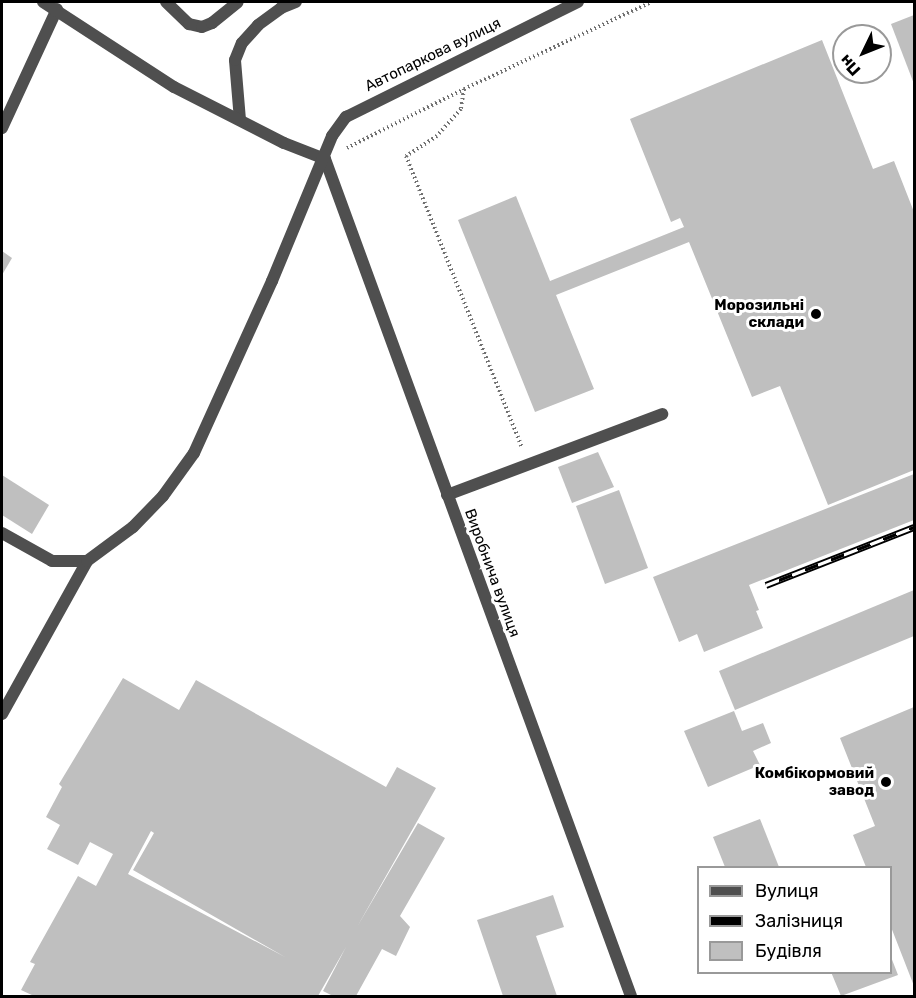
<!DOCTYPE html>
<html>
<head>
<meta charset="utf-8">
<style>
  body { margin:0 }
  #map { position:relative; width:916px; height:998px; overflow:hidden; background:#fff; font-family:Rubik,sans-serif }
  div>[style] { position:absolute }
  .building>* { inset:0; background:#bfbfbf }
  .path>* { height:4px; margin-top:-2px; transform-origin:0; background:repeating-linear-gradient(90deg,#717171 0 1.5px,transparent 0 4.5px) }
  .service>* { height:12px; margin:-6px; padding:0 6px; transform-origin:6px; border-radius:6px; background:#4f4f4f }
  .minor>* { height:12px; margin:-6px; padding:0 6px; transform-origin:6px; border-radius:6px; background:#4f4f4f }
  .rail>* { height:7px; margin-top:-3.5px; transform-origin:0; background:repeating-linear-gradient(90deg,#fff 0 14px,#000 0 28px); box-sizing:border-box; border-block:2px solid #000 }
  .dots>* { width:16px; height:16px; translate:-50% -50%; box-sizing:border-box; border:3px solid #fff; border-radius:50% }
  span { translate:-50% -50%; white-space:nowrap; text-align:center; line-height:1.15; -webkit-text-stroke:6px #fff; paint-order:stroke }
  .street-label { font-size:15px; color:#000 }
  .poi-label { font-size:15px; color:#000; font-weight:700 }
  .right { translate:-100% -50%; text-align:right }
  .frame { position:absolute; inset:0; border:3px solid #000; pointer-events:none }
  .legend { position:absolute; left:697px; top:866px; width:195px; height:108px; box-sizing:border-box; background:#fff; border:2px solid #999; margin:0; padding:8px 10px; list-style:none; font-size:18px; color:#000 }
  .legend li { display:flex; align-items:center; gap:12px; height:30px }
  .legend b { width:30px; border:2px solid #999 }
  .north { position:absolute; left:832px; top:24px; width:60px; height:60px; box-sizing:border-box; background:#fff; border:2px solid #999; border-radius:50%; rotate:227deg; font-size:16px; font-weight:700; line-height:24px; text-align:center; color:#000 }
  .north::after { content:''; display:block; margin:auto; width:21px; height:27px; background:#000; clip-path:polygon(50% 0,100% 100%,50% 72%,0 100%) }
</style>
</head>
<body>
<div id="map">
  <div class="building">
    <i style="clip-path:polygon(914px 15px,914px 84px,891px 24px)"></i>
    <i style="clip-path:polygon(822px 40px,873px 169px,894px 161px,914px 212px,914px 470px,828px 505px,780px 386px,752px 397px,689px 242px,556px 295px,594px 389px,535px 412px,458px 220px,516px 196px,550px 281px,684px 227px,680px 218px,671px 222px,630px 119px)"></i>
    <i style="clip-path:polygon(2px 251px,12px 258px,2px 275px)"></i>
    <i style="clip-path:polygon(598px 452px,614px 487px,572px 503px,558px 467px)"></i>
    <i style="clip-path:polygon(914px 474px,914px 520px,749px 585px,759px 610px,756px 611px,763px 628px,704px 652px,697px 634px,679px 642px,653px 577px)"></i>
    <i style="clip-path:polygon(2px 475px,49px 505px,32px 534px,2px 515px)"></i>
    <i style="clip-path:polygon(619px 490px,648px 568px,605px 584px,576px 506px)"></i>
    <i style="clip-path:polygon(914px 590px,914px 636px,735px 710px,719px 671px)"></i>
    <i style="clip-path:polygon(evenodd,123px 678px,179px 710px,196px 680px,386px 787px,397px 767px,436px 788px,357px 927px,418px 823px,445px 838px,400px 916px,410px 927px,396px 956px,382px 949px,356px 996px,333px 996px,323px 991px,346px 947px,318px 996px,34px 996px,21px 990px,35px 964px,30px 962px,78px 876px,96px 886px,113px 854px,90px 842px,78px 865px,47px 849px,60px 825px,46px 817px,62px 787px,59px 784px,123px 678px,151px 831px,154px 833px,133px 870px,285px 957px,128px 874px,151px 831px)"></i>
    <i style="clip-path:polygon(914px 707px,914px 986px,891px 927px,891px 867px,866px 867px,853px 835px,875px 826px,840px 738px)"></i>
    <i style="clip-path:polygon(734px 711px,742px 731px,763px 723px,771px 743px,753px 751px,760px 765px,708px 787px,684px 731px)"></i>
    <i style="clip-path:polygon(760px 819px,779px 867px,725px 867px,713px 837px)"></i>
    <i style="clip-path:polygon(553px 895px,564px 927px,536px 936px,557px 996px,503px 996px,477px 920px)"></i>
    <i style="clip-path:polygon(891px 957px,898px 975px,841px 996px,831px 972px,890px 972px)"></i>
  </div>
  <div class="path">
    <i style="left:464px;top:89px;width:20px;rotate:99deg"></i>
    <i style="left:461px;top:109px;width:36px;rotate:132deg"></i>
    <i style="left:437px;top:136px;width:37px;rotate:147deg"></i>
    <i style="left:406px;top:156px;width:314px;rotate:68.3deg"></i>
    <i style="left:347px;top:148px;width:131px;rotate:-26.8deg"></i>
    <i style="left:464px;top:89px;width:206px;rotate:-24.9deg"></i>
  </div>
  <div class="service">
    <i style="left:240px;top:120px;width:60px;rotate:-94.8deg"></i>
    <i style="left:235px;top:60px;width:18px;rotate:-68deg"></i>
    <i style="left:242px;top:43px;width:24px;rotate:-48deg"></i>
    <i style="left:258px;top:25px;width:29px;rotate:-36deg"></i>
    <i style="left:281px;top:8px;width:16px;rotate:-22deg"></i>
    <i style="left:2px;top:128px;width:131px;rotate:-65.2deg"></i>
    <i style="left:447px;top:495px;width:230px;rotate:-20.6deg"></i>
    <i style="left:2px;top:714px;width:175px;rotate:-60.9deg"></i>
  </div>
  <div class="minor">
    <i style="left:43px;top:2px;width:156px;rotate:33deg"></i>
    <i style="left:174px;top:87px;width:123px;rotate:27deg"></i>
    <i style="left:284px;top:143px;width:44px;rotate:21.3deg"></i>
    <i style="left:166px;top:2px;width:32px;rotate:44deg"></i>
    <i style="left:189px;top:24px;width:13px;rotate:13deg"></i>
    <i style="left:202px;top:27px;width:11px;rotate:-22deg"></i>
    <i style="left:212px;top:23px;width:33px;rotate:-39deg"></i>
    <i style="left:325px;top:159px;width:891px;rotate:69.92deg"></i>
    <i style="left:2px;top:533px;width:57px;rotate:29.2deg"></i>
    <i style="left:52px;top:561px;width:35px"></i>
    <i style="left:87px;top:561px;width:57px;rotate:-36.5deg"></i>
    <i style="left:133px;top:527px;width:43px;rotate:-45.9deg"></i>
    <i style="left:163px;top:496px;width:53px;rotate:-54.2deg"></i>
    <i style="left:194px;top:453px;width:189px;rotate:-65.6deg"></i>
    <i style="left:272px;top:281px;width:157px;rotate:-67.5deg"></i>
    <i style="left:332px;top:136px;width:24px;rotate:-54deg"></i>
    <i style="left:346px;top:117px;width:259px;rotate:-26.4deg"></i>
  </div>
  <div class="rail">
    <i style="left:766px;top:585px;width:159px;rotate:-21.4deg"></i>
  </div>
  <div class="dots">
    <i style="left:816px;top:314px;background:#000"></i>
    <i style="left:886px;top:782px;background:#000"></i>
  </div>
  <div class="street-label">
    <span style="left:433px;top:55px;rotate:-26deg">Автопаркова вулиця</span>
    <span style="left:492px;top:573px;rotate:70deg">Виробнича вулиця</span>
  </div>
  <div class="poi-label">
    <span class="right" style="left:804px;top:314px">Морозильні<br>склади</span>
    <span class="right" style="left:874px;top:782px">Комбікормовий<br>завод</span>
  </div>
  <div class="frame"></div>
  <ul class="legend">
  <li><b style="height:8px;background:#4f4f4f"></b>Вулиця</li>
  <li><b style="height:8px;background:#000"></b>Залізниця</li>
  <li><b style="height:16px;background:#bfbfbf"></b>Будівля</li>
  </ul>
  <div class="north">Пн</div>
</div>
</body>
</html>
